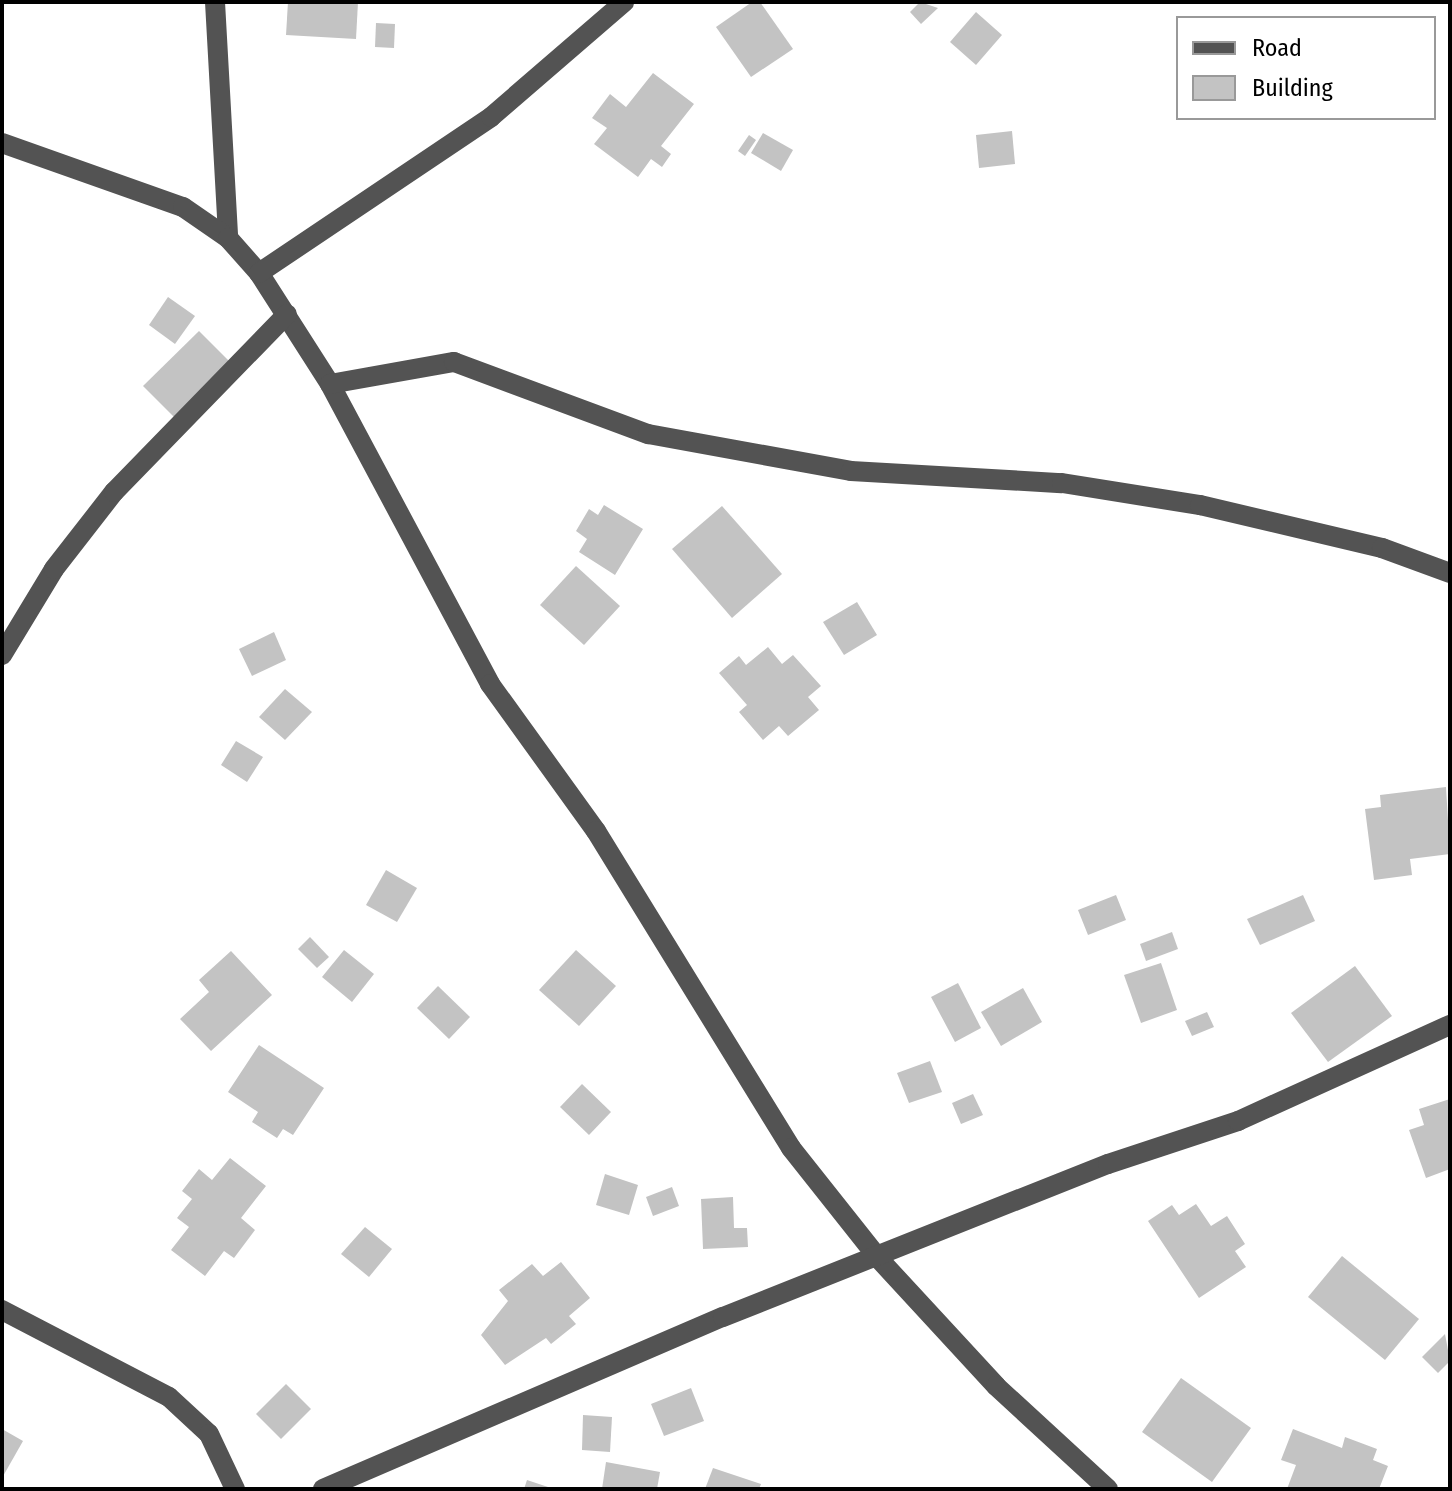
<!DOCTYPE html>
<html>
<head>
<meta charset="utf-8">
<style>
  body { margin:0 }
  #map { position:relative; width:1452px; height:1491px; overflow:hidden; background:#fff; font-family:"Fira Sans Condensed",sans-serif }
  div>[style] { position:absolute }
  .building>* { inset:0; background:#c3c3c3 }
  .minor>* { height:20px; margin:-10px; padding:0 10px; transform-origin:10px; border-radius:10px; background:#535353 }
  span { translate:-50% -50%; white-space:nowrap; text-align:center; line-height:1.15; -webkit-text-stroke:8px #fff; paint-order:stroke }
  .frame { position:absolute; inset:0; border:4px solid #000; pointer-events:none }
  .legend { position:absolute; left:1176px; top:16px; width:260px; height:104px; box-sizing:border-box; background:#fff; border:2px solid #999; margin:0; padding:10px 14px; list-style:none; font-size:24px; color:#000 }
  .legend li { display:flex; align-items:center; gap:16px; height:40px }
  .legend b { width:40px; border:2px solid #999 }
</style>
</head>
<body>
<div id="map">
  <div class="building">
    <i style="clip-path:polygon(288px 2px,358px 2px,356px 39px,286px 35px)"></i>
    <i style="clip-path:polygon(752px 2px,760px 2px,793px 49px,751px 77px,716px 27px)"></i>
    <i style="clip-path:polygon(920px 2px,938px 8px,921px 24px,910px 12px)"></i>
    <i style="clip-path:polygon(976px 12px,1002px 35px,976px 65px,950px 42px)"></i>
    <i style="clip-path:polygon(376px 23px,395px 24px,394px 48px,375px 47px)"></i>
    <i style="clip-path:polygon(653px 73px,694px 104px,661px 146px,671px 154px,662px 167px,651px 159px,638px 177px,594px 144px,607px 128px,592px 118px,610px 94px,626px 107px)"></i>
    <i style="clip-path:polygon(1012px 131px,1015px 164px,979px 168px,976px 135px)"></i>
    <i style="clip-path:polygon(763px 133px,793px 150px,781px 171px,751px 153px)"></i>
    <i style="clip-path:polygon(749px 135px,756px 140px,745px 156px,738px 151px)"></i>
    <i style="clip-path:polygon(168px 297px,195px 316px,175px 344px,149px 325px)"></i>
    <i style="clip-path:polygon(199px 331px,233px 365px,177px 420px,143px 386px)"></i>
    <i style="clip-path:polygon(604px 505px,643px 529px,615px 575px,579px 552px,587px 539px,576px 531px,589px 509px,598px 515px)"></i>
    <i style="clip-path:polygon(722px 506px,782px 574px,732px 618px,672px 549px)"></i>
    <i style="clip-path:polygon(576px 566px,620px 606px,584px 645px,540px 605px)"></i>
    <i style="clip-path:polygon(857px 602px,877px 635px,844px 655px,823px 622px)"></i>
    <i style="clip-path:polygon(274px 632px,286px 660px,252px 676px,239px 649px)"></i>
    <i style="clip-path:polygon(768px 647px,782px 664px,793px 655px,821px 686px,808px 697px,819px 710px,788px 736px,779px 726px,763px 740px,739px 712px,747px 705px,719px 673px,739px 656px,746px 665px)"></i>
    <i style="clip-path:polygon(285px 689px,312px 712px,285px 740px,259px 717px)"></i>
    <i style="clip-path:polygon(236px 741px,263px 757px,247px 782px,221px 765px)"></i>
    <i style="clip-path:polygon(1446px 787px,1450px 854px,1410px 859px,1412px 875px,1374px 880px,1365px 809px,1381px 807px,1380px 795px)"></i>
    <i style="clip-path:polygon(386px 870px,417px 888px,397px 922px,366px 905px)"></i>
    <i style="clip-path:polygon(1116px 895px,1126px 920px,1088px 935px,1078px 910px)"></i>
    <i style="clip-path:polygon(1303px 895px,1315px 921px,1260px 945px,1247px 919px)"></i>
    <i style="clip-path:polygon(1172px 932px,1178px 949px,1146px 961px,1140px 944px)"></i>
    <i style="clip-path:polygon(310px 937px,329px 957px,317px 968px,298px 949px)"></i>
    <i style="clip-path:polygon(344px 950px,374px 974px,352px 1002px,322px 977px)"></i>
    <i style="clip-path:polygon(576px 950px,616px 986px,579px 1026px,539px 990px)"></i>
    <i style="clip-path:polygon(231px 951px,272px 995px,211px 1051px,180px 1019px,209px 992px,199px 980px)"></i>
    <i style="clip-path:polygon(1161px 963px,1177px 1010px,1141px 1023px,1124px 975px)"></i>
    <i style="clip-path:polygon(1355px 966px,1392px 1016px,1328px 1062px,1291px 1013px)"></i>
    <i style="clip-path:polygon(958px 983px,981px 1028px,955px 1042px,931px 997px)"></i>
    <i style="clip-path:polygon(438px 986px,470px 1017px,449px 1039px,417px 1008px)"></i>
    <i style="clip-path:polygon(1023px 988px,1042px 1022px,1001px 1046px,981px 1012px)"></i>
    <i style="clip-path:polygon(1207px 1012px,1214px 1027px,1192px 1036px,1185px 1021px)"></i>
    <i style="clip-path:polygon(259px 1045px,324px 1088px,293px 1135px,283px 1129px,277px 1138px,252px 1122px,258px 1112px,228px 1092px)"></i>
    <i style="clip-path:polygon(930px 1061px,942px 1092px,909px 1103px,897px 1073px)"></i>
    <i style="clip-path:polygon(582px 1084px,611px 1112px,589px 1135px,560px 1107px)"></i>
    <i style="clip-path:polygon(973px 1094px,983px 1115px,961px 1124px,952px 1103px)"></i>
    <i style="clip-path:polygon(1450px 1099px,1450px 1169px,1426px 1178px,1409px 1130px,1424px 1125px,1419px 1109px)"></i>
    <i style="clip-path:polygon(230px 1158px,266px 1186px,241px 1218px,255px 1230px,234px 1258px,224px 1251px,205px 1276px,171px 1250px,189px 1227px,177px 1218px,192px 1199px,182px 1191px,199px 1169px,212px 1180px)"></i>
    <i style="clip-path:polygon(605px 1174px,638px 1185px,629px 1215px,596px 1205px)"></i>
    <i style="clip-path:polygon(672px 1187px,679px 1206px,653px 1216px,646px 1197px)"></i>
    <i style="clip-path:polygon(733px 1197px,734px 1228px,747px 1228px,748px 1247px,703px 1249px,701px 1199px)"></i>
    <i style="clip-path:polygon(1196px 1204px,1211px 1226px,1227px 1216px,1245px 1244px,1235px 1251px,1246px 1267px,1199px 1298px,1148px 1221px,1172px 1205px,1179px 1215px)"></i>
    <i style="clip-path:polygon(365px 1227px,392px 1249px,369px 1277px,341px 1254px)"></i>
    <i style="clip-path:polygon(1342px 1256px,1419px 1319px,1385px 1360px,1308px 1297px)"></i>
    <i style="clip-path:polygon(561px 1262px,590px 1298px,569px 1316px,576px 1324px,551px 1344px,546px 1338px,505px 1365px,481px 1335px,508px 1301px,499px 1290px,532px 1264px,543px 1276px)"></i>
    <i style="clip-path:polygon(1445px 1334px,1450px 1361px,1438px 1373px,1422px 1357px)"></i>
    <i style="clip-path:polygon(1181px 1378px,1251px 1428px,1212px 1482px,1142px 1432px)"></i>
    <i style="clip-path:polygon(286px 1384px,311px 1409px,281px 1439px,256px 1414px)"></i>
    <i style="clip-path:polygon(691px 1388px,704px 1421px,664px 1436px,651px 1404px)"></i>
    <i style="clip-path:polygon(583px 1415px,612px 1417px,610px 1452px,582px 1450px)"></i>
    <i style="clip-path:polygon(2px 1429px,23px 1441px,2px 1478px)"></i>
    <i style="clip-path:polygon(1293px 1429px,1342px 1448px,1345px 1437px,1377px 1449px,1373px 1460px,1388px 1466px,1379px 1489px,1287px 1489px,1296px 1465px,1281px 1460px)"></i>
    <i style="clip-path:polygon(606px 1462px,660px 1472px,657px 1489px,602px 1489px)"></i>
    <i style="clip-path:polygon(713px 1468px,761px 1484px,759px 1489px,705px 1489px)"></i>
    <i style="clip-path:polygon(527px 1480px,551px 1488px,551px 1489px,524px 1489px)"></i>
  </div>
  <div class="minor">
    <i style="left:215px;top:2px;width:236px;rotate:86.8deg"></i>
    <i style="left:2px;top:143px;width:192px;rotate:19.5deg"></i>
    <i style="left:183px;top:207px;width:55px;rotate:34.6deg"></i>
    <i style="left:228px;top:238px;width:47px;rotate:48.5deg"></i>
    <i style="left:259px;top:273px;width:132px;rotate:57.4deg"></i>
    <i style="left:330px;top:384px;width:340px;rotate:61.9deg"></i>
    <i style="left:490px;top:684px;width:181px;rotate:54.2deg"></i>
    <i style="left:596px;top:831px;width:372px;rotate:58.4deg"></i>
    <i style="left:791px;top:1148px;width:142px;rotate:51.6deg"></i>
    <i style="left:879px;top:1259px;width:173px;rotate:47.3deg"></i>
    <i style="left:996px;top:1386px;width:152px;rotate:42.6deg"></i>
    <i style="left:259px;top:273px;width:280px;rotate:-33.9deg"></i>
    <i style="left:491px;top:117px;width:176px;rotate:-40.8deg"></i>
    <i style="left:330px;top:384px;width:126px;rotate:-10.1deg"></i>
    <i style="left:454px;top:362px;width:207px;rotate:20.4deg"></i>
    <i style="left:648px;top:434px;width:206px;rotate:10.3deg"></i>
    <i style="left:851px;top:471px;width:211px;rotate:3.3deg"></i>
    <i style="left:1062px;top:483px;width:140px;rotate:9.1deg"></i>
    <i style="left:1200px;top:505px;width:187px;rotate:13.3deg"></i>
    <i style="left:1382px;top:548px;width:72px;rotate:20.2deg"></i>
    <i style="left:2px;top:655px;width:100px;rotate:-58.8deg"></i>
    <i style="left:54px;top:569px;width:98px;rotate:-52.1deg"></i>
    <i style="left:114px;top:492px;width:248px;rotate:-45.8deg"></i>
    <i style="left:2px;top:1310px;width:188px;rotate:27.5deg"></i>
    <i style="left:169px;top:1397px;width:54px;rotate:42.8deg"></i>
    <i style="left:209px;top:1434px;width:61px;rotate:64.7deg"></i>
    <i style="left:323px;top:1489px;width:435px;rotate:-23.3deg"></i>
    <i style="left:723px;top:1317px;width:414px;rotate:-21.7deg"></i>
    <i style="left:1108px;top:1164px;width:137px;rotate:-18.3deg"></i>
    <i style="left:1238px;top:1121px;width:233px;rotate:-24.4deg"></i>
  </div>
  <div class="frame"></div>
  <ul class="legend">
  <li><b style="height:10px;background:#535353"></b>Road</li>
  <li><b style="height:22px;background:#c3c3c3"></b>Building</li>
  </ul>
</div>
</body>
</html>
